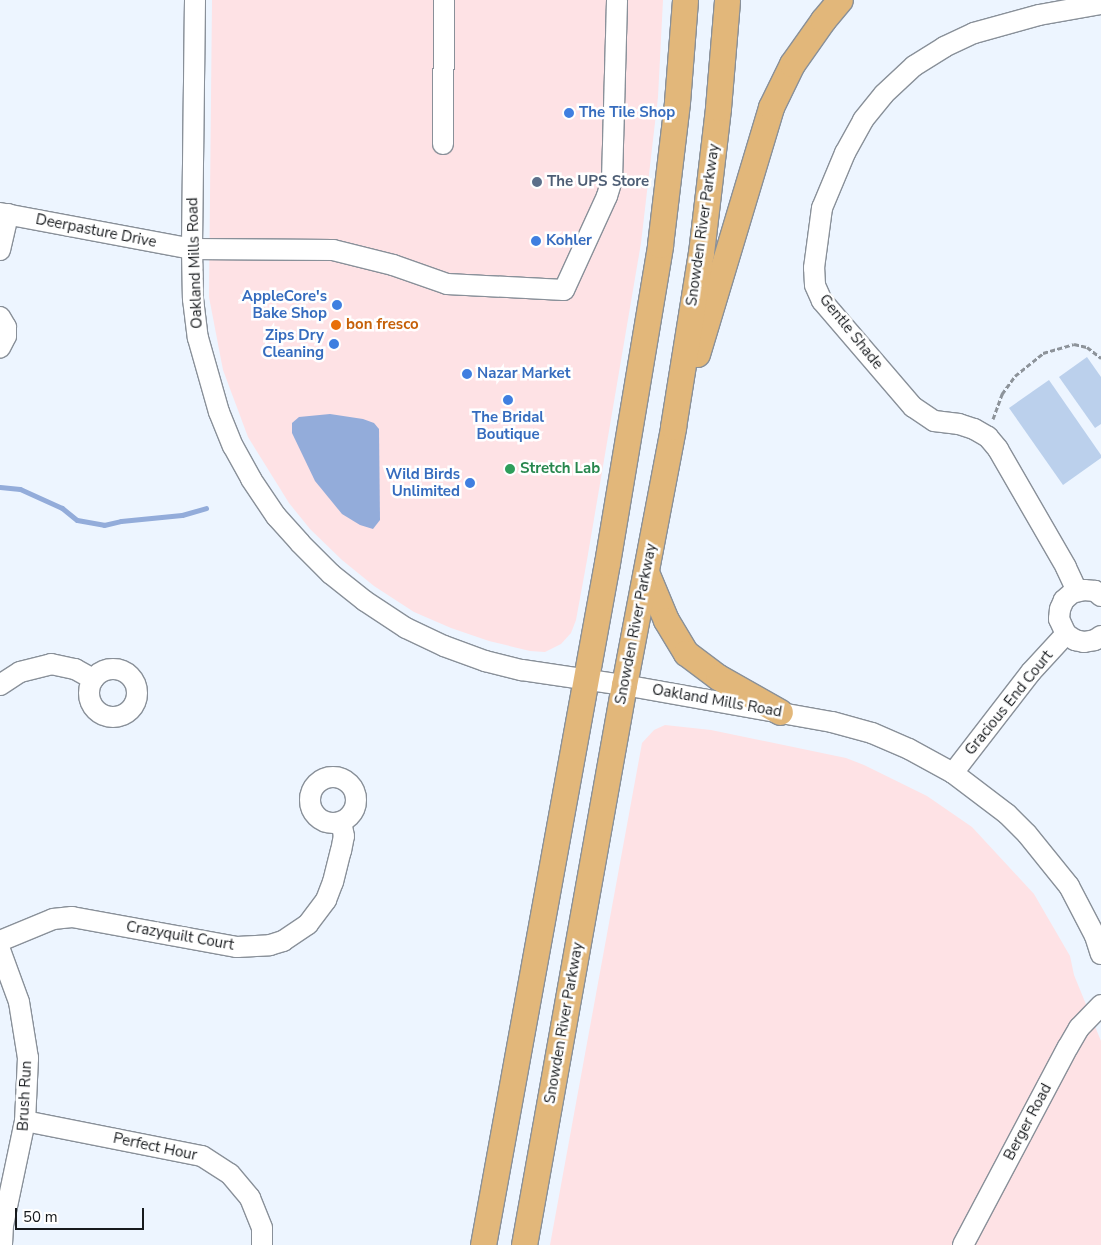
<!DOCTYPE html>
<html>
<head>
<meta charset="utf-8">
<style>
  body { margin:0 }
  #map { position:relative; width:1101px; height:1245px; overflow:hidden; background:#edf5ff; font-family:"Nunito Sans",sans-serif }
  div>[style] { position:absolute }
  .commercial>* { inset:0; background:#fee2e5 }
  .green>* { inset:0; background:#bbd0ec }
  .water>* { inset:0; background:#93acda }
  .stream>* { height:5px; margin:-2.5px; padding:0 2.5px; transform-origin:2.5px; border-radius:2.5px; background:#93acda }
  .path>* { height:3px; margin-top:-1.5px; transform-origin:0; background:repeating-linear-gradient(90deg,#8d939a 0 5px,transparent 0 7.5px) }
  .roads { filter:drop-shadow(1px 0 #899099) drop-shadow(-1px 0 #899099) drop-shadow(0 1px #899099) drop-shadow(0 -1px #899099) }
  .minor>* { height:20px; margin:-10px; padding:0 10px; transform-origin:10px; border-radius:10px; background:#fff }
  .minor>.ring { margin:-10px; padding:0; box-sizing:content-box; background:none; border:20px solid #fff; border-radius:50% }
  .major>* { height:25px; margin:-12.5px; padding:0 12.5px; transform-origin:12.5px; border-radius:12.5px; background:#e2b77a }
  .dots>* { width:14px; height:14px; translate:-50% -50%; box-sizing:border-box; border:2px solid #fff; border-radius:50% }
  span { translate:-50% -50%; white-space:nowrap; text-align:center; line-height:1.15; -webkit-text-stroke:5px #fff; paint-order:stroke }
  .shop-label { font-size:15px; color:#366cbe; font-weight:700 }
  .left { translate:0 -50%; text-align:left }
  .right { translate:-100% -50%; text-align:right }
  .service-label { font-size:15px; color:#4e5e75; font-weight:700 }
  .street-label { font-size:15px; color:#171a1d }
  .food-label { font-size:15px; color:#c56008; font-weight:700 }
  .leisure-label { font-size:15px; color:#27864d; font-weight:700 }
  .scale { position:absolute; left:15px; top:1208px; width:129px; height:22px; box-sizing:border-box; border:2px solid #171a1d; border-top:0; padding-left:6px; font-size:15px; line-height:18px; white-space:nowrap; color:#171a1d; -webkit-text-stroke:4px #fff; paint-order:stroke }
</style>
</head>
<body>
<div id="map">
  <div class="commercial">
    <i style="clip-path:polygon(212px 0,663px 0,658px 97px,641px 243px,587px 560px,576px 620px,571px 633px,561px 644px,545px 652px,530px 651px,489px 641px,451px 628px,414px 612px,374px 586px,342px 560px,310px 529px,289px 503px,248px 437px,223px 370px,209px 297px)"></i>
    <i style="clip-path:polygon(665px 725px,711px 730px,846px 758px,864px 765px,927px 796px,972px 827px,1034px 894px,1070px 956px,1074px 975px,1101px 1041px,1101px 1245px,550px 1245px,642px 743px,654px 730px)"></i>
  </div>
  <div class="green">
    <i style="clip-path:polygon(1087px 357px,1101px 377px,1101px 424px,1095px 428px,1059px 377px)"></i>
    <i style="clip-path:polygon(1049px 380px,1101px 455px,1101px 458px,1063px 485px,1009px 408px)"></i>
  </div>
  <div class="water">
    <i style="clip-path:polygon(330px 414px,363px 419px,374px 423px,379px 429px,380px 520px,373px 529px,360px 525px,342px 514px,315px 481px,292px 433px,292px 423px,299px 417px)"></i>
  </div>
  <div class="stream">
    <i style="left:0;top:487px;width:20px;rotate:6deg"></i>
    <i style="left:20px;top:489px;width:46px;rotate:24.3deg"></i>
    <i style="left:62px;top:508px;width:19px;rotate:39deg"></i>
    <i style="left:77px;top:520px;width:27px;rotate:10deg"></i>
    <i style="left:104px;top:525px;width:17px;rotate:-13deg"></i>
    <i style="left:121px;top:521px;width:61px;rotate:-5.6deg"></i>
    <i style="left:182px;top:515px;width:25px;rotate:-16deg"></i>
  </div>
  <div class="path">
    <i style="left:993px;top:419px;width:27px;rotate:-70deg"></i>
    <i style="left:1002px;top:394px;width:22px;rotate:-54deg"></i>
    <i style="left:1015px;top:376px;width:36px;rotate:-39deg"></i>
    <i style="left:1043px;top:353px;width:32px;rotate:-16deg"></i>
    <i style="left:1074px;top:344px;width:13px;rotate:13deg"></i>
    <i style="left:1087px;top:347px;width:18px;rotate:38deg"></i>
  </div>
  <div class="roads">
    <div class="minor">
      <i style="left:195px;top:0;width:249px;rotate:90.7deg"></i>
      <i style="left:192px;top:249px;width:50px;rotate:88.9deg"></i>
      <i style="left:193px;top:299px;width:39px;rotate:83deg"></i>
      <i style="left:198px;top:338px;width:77px;rotate:74.2deg"></i>
      <i style="left:219px;top:412px;width:37px;rotate:68deg"></i>
      <i style="left:233px;top:446px;width:38px;rotate:61deg"></i>
      <i style="left:251px;top:479px;width:45px;rotate:56deg"></i>
      <i style="left:276px;top:516px;width:36px;rotate:48deg"></i>
      <i style="left:300px;top:543px;width:44px;rotate:45deg"></i>
      <i style="left:331px;top:574px;width:43px;rotate:38.5deg"></i>
      <i style="left:365px;top:601px;width:49px;rotate:33.4deg"></i>
      <i style="left:406px;top:628px;width:42px;rotate:25.3deg"></i>
      <i style="left:444px;top:646px;width:44px;rotate:20.1deg"></i>
      <i style="left:485px;top:661px;width:38px;rotate:14deg"></i>
      <i style="left:522px;top:670px;width:103px;rotate:8.4deg"></i>
      <i style="left:624px;top:685px;width:211px;rotate:10.1deg"></i>
      <i style="left:832px;top:722px;width:41px;rotate:15.4deg"></i>
      <i style="left:872px;top:733px;width:40px;rotate:23.4deg"></i>
      <i style="left:909px;top:749px;width:50px;rotate:28.6deg"></i>
      <i style="left:953px;top:773px;width:68px;rotate:37.2deg"></i>
      <i style="left:1007px;top:814px;width:28px;rotate:45deg"></i>
      <i style="left:1027px;top:834px;width:67px;rotate:51.1deg"></i>
      <i style="left:1069px;top:886px;width:56px;rotate:62.5deg"></i>
      <i style="left:1095px;top:936px;width:19px;rotate:72deg"></i>
      <i style="left:443px;top:144px;width:144px;rotate:-89.6deg"></i>
      <i style="left:0;top:213px;width:195px;rotate:10.6deg"></i>
      <i style="left:192px;top:249px;width:141px;rotate:0.4deg"></i>
      <i style="left:333px;top:250px;width:62px;rotate:14deg"></i>
      <i style="left:393px;top:265px;width:57px;rotate:19.4deg"></i>
      <i style="left:447px;top:284px;width:117px;rotate:2.9deg"></i>
      <i style="left:564px;top:290px;width:103px;rotate:-65.4deg"></i>
      <i style="left:607px;top:196px;width:17px;rotate:-73deg"></i>
      <i style="left:612px;top:180px;width:180px;rotate:-88.4deg"></i>
      <i style="left:0;top:250px;width:37px;rotate:-77deg"></i>
      <i style="left:0;top:317px;width:12px;rotate:59deg"></i>
      <i style="left:6px;top:327px;width:9px;rotate:90deg"></i>
      <i style="left:6px;top:336px;width:13px;rotate:117deg"></i>
      <i style="left:1077px;top:591px;width:26px;rotate:-115deg"></i>
      <i style="left:1066px;top:567px;width:136px;rotate:-120deg"></i>
      <i style="left:998px;top:449px;width:16px;rotate:-130deg"></i>
      <i style="left:988px;top:437px;width:16px;rotate:-150deg"></i>
      <i style="left:974px;top:429px;width:16px;rotate:-162deg"></i>
      <i style="left:959px;top:424px;width:25px;rotate:-173deg"></i>
      <i style="left:934px;top:421px;width:25px;rotate:-146deg"></i>
      <i style="left:913px;top:407px;width:140px;rotate:-130.6deg"></i>
      <i style="left:822px;top:301px;width:17px;rotate:-114deg"></i>
      <i style="left:815px;top:285px;width:17px;rotate:-93deg"></i>
      <i style="left:814px;top:268px;width:61px;rotate:-82.4deg"></i>
      <i style="left:822px;top:208px;width:60px;rotate:-67.3deg"></i>
      <i style="left:845px;top:153px;width:38px;rotate:-61deg"></i>
      <i style="left:863px;top:120px;width:33px;rotate:-51deg"></i>
      <i style="left:884px;top:94px;width:41px;rotate:-43deg"></i>
      <i style="left:914px;top:66px;width:36px;rotate:-32deg"></i>
      <i style="left:944px;top:47px;width:33px;rotate:-25deg"></i>
      <i style="left:974px;top:33px;width:67px;rotate:-15.5deg"></i>
      <i style="left:1039px;top:15px;width:63px;rotate:-10.1deg"></i>
      <i style="left:1101px;top:596px;width:8px;rotate:-140deg"></i>
      <i style="left:1095px;top:591px;width:11px;rotate:-175deg"></i>
      <i style="left:1084px;top:590px;width:12px;rotate:166deg"></i>
      <i style="left:1072px;top:593px;width:11px;rotate:139deg"></i>
      <i style="left:1064px;top:600px;width:10px;rotate:114deg"></i>
      <i style="left:1060px;top:609px;width:10px;rotate:96deg"></i>
      <i style="left:1059px;top:619px;width:17px;rotate:65deg"></i>
      <i style="left:1066px;top:634px;width:11px;rotate:34deg"></i>
      <i style="left:1075px;top:640px;width:9px;rotate:13deg"></i>
      <i style="left:1084px;top:642px;width:11px;rotate:-10deg"></i>
      <i style="left:1095px;top:640px;width:7px;rotate:-34deg"></i>
      <i class="ring" style="left:89px;top:669px;width:28px;height:28px"></i>
      <i style="left:0;top:685px;width:24px;rotate:-33deg"></i>
      <i style="left:20px;top:672px;width:32px;rotate:-14deg"></i>
      <i style="left:51px;top:664px;width:25px;rotate:12deg"></i>
      <i style="left:75px;top:669px;width:21px;rotate:29deg"></i>
      <i style="left:953px;top:773px;width:128px;rotate:-52.3deg"></i>
      <i style="left:1031px;top:672px;width:52px;rotate:-47.4deg"></i>
      <i class="ring" style="left:310px;top:777px;width:26px;height:26px"></i>
      <i style="left:0;top:941px;width:57px;rotate:-22.5deg"></i>
      <i style="left:53px;top:919px;width:19px;rotate:-6deg"></i>
      <i style="left:72px;top:917px;width:168px;rotate:10.3deg"></i>
      <i style="left:237px;top:947px;width:33px;rotate:-3deg"></i>
      <i style="left:270px;top:945px;width:14px;rotate:-17deg"></i>
      <i style="left:283px;top:941px;width:30px;rotate:-34deg"></i>
      <i style="left:308px;top:924px;width:30px;rotate:-53deg"></i>
      <i style="left:326px;top:900px;width:19px;rotate:-69deg"></i>
      <i style="left:333px;top:882px;width:32px;rotate:-76deg"></i>
      <i style="left:341px;top:851px;width:15px;rotate:-79deg"></i>
      <i style="left:344px;top:836px;width:14px;rotate:-102deg"></i>
      <i style="left:0;top:950px;width:55px;rotate:69.9deg"></i>
      <i style="left:19px;top:1002px;width:57px;rotate:80.9deg"></i>
      <i style="left:28px;top:1058px;width:63px;rotate:92.7deg"></i>
      <i style="left:25px;top:1121px;width:106px;rotate:101.9deg"></i>
      <i style="left:3px;top:1225px;width:20px;rotate:93deg"></i>
      <i style="left:25px;top:1121px;width:180px;rotate:11.2deg"></i>
      <i style="left:202px;top:1156px;width:33px;rotate:33deg"></i>
      <i style="left:230px;top:1174px;width:31px;rotate:50deg"></i>
      <i style="left:250px;top:1198px;width:32px;rotate:68deg"></i>
      <i style="left:262px;top:1228px;width:17px;rotate:90deg"></i>
      <i style="left:963px;top:1245px;width:224px;rotate:-62.1deg"></i>
      <i style="left:1068px;top:1047px;width:22px;rotate:-60deg"></i>
      <i style="left:1079px;top:1028px;width:32px;rotate:-46deg"></i>
    </div>
    <div class="major">
      <i style="left:697px;top:354px;width:258px;rotate:-73.3deg"></i>
      <i style="left:771px;top:107px;width:48px;rotate:-64deg"></i>
      <i style="left:792px;top:64px;width:54px;rotate:-54.8deg"></i>
      <i style="left:823px;top:20px;width:26px;rotate:-50deg"></i>
      <i style="left:646px;top:572px;width:52px;rotate:67.4deg"></i>
      <i style="left:666px;top:620px;width:39px;rotate:59deg"></i>
      <i style="left:686px;top:653px;width:40px;rotate:37deg"></i>
      <i style="left:718px;top:677px;width:71px;rotate:29.4deg"></i>
      <i style="left:483px;top:1245px;width:693px;rotate:-79.7deg"></i>
      <i style="left:607px;top:563px;width:322px;rotate:-80.5deg"></i>
      <i style="left:660px;top:245px;width:144px;rotate:-83.2deg"></i>
      <i style="left:677px;top:102px;width:102px;rotate:-85.5deg"></i>
      <i style="left:524px;top:1245px;width:569px;rotate:-79.88deg"></i>
      <i style="left:624px;top:685px;width:263px;rotate:-79.2deg"></i>
      <i style="left:673px;top:427px;width:176px;rotate:-80.9deg"></i>
      <i style="left:701px;top:253px;width:146px;rotate:-83.3deg"></i>
      <i style="left:718px;top:108px;width:108px;rotate:-85.2deg"></i>
    </div>
  </div>
  <div class="dots">
    <i style="left:569px;top:113px;background:#3f7fe0"></i>
    <i style="left:537px;top:182px;background:#5c6f8a"></i>
    <i style="left:536px;top:241px;background:#3f7fe0"></i>
    <i style="left:337px;top:305px;background:#3f7fe0"></i>
    <i style="left:336px;top:325px;background:#e8710a"></i>
    <i style="left:334px;top:344px;background:#3f7fe0"></i>
    <i style="left:467px;top:374px;background:#3f7fe0"></i>
    <i style="left:508px;top:400px;background:#3f7fe0"></i>
    <i style="left:510px;top:469px;background:#2e9e5b"></i>
    <i style="left:470px;top:483px;background:#3f7fe0"></i>
  </div>
  <div class="shop-label">
    <span class="left" style="left:579px;top:113px">The Tile Shop</span>
    <span class="left" style="left:546px;top:241px">Kohler</span>
    <span class="right" style="left:327px;top:305px">AppleCore's<br>Bake Shop</span>
    <span class="right" style="left:324px;top:344px">Zips Dry<br>Cleaning</span>
    <span class="left" style="left:477px;top:374px">Nazar Market</span>
    <span style="left:508px;top:426px">The Bridal<br>Boutique</span>
    <span class="right" style="left:460px;top:483px">Wild Birds<br>Unlimited</span>
  </div>
  <div class="service-label">
    <span class="left" style="left:547px;top:182px">The UPS Store</span>
  </div>
  <div class="street-label">
    <span style="left:703px;top:225px;rotate:-82deg">Snowden River Parkway</span>
    <span style="left:96px;top:231px;rotate:11deg">Deerpasture Drive</span>
    <span style="left:195px;top:263px;rotate:-92deg">Oakland Mills Road</span>
    <span style="left:851px;top:332px;rotate:51deg">Gentle Shade</span>
    <span style="left:636px;top:624px;rotate:-79deg">Snowden River Parkway</span>
    <span style="left:717px;top:701px;rotate:10deg">Oakland Mills Road</span>
    <span style="left:1009px;top:703px;rotate:-51deg">Gracious End Court</span>
    <span style="left:180px;top:936px;rotate:10deg">Crazyquilt Court</span>
    <span style="left:564px;top:1023px;rotate:-80deg">Snowden River Parkway</span>
    <span style="left:25px;top:1096px;rotate:-87deg">Brush Run</span>
    <span style="left:1028px;top:1122px;rotate:-62deg">Berger Road</span>
    <span style="left:155px;top:1147px;rotate:12deg">Perfect Hour</span>
  </div>
  <div class="food-label">
    <span class="left" style="left:346px;top:325px">bon fresco</span>
  </div>
  <div class="leisure-label">
    <span class="left" style="left:520px;top:469px">Stretch Lab</span>
  </div>
  <div class="scale">50 m</div>
</div>
</body>
</html>
